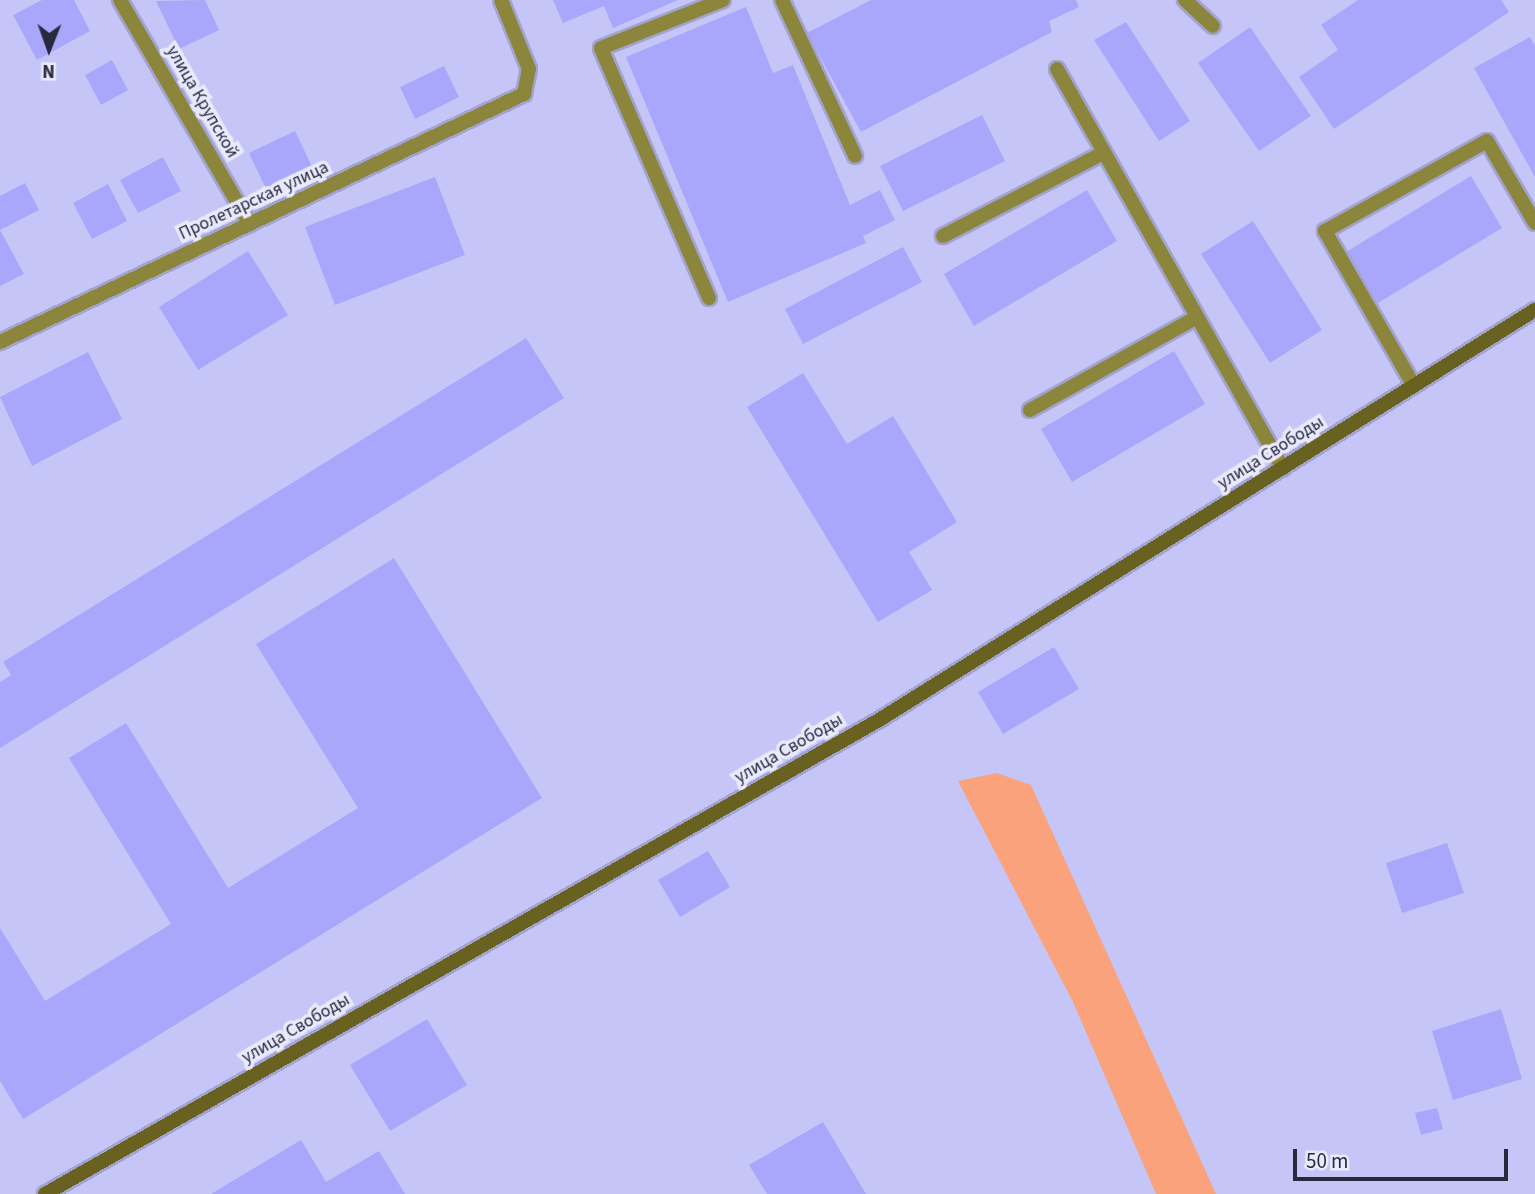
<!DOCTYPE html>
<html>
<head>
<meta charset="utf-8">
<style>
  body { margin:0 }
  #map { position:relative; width:1535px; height:1194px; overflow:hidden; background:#c5c6f7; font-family:"Source Sans 3",sans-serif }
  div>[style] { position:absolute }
  .green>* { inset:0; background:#faa27c }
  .building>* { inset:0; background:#a8a7fc }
  .roads { filter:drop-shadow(2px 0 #a2a3ce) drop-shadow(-2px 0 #a2a3ce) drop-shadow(0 2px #a2a3ce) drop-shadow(0 -2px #a2a3ce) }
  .lane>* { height:14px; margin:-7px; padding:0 7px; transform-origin:7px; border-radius:7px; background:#8c853c }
  .street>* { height:14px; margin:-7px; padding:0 7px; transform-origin:7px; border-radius:7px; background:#8c853c }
  .secondary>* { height:14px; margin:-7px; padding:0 7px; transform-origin:7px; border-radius:7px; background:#68611f }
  span { translate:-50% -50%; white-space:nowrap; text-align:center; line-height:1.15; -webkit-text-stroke:7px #e9eafe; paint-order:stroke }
  .street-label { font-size:18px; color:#28293b }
  .north { position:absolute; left:14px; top:14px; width:70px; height:70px; -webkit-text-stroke:5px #e9eafe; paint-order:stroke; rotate:181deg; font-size:19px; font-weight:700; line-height:28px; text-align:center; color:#28293b }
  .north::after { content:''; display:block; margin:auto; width:24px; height:32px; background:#28293b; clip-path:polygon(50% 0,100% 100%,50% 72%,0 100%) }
  .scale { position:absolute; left:1293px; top:1149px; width:215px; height:32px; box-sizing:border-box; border:4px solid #28293b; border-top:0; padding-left:9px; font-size:21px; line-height:24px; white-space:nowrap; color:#28293b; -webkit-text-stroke:5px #e9eafe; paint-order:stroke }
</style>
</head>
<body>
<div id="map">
  <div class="green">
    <i style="clip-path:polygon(997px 773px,1031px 785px,1216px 1194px,1156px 1194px,1073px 1002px,958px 781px)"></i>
  </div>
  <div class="building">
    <i style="clip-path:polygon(42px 0,74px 0,90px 31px,37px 60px,13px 15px)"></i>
    <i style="clip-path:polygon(205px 0,219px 30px,179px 49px,156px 1px)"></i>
    <i style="clip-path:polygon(553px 0,678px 0,613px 28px,604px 6px,563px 23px)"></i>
    <i style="clip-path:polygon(871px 0,1076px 0,1079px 7px,1049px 21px,1052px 32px,861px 132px,807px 33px)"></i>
    <i style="clip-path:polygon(1358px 0,1501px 0,1509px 12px,1334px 129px,1299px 77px,1338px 50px,1321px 25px)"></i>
    <i style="clip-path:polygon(746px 7px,773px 73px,793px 65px,850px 205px,880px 190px,895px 220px,863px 236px,866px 243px,728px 302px,626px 57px)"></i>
    <i style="clip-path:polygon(1126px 22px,1190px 121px,1159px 141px,1094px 40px)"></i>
    <i style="clip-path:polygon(1250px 27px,1311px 116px,1259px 151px,1198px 63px)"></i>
    <i style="clip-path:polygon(1530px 37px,1535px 46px,1535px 177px,1474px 68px)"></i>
    <i style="clip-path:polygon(112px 60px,128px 90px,101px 105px,85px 75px)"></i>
    <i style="clip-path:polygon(444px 66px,459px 97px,415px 119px,400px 87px)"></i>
    <i style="clip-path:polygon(982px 115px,1005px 161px,903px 211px,880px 166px)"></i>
    <i style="clip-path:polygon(295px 131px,316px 175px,270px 197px,249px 153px)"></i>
    <i style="clip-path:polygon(163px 157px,181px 191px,138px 213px,120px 180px)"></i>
    <i style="clip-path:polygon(1471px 176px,1502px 228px,1378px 303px,1346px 252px)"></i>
    <i style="clip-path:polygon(435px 177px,465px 255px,335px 305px,305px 227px)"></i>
    <i style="clip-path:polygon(25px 183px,39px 210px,0 230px,24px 274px,0 286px,0 196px)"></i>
    <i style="clip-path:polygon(108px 184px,127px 221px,92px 239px,73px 203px)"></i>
    <i style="clip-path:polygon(1087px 190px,1117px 241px,974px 326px,944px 274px)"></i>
    <i style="clip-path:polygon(1253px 221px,1322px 330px,1270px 363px,1201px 254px)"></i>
    <i style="clip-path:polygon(903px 247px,922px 282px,803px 344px,785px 309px)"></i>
    <i style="clip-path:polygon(248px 251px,288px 315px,198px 370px,159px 307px)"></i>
    <i style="clip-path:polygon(526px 338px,564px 398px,0 748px,0 682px,11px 675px,3px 662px)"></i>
    <i style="clip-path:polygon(1174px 351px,1205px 404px,1072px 482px,1041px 429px)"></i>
    <i style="clip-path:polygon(88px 352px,122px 419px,32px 466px,0 397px)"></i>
    <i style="clip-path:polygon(803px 373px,847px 444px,893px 416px,957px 522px,909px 552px,932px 590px,878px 622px,747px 407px)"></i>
    <i style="clip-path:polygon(394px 558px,542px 798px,23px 1119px,0 1081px,0 928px,45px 1001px,171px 924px,69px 758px,126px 723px,228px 888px,358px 808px,256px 644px)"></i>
    <i style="clip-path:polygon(1054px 647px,1079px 689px,1003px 734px,978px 692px)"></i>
    <i style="clip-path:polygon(1447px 843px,1464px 893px,1402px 913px,1386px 863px)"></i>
    <i style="clip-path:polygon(708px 851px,730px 887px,680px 917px,658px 880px)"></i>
    <i style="clip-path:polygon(1501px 1009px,1522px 1079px,1453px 1100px,1432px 1031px)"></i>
    <i style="clip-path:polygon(427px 1019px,467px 1085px,390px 1131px,350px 1065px)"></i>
    <i style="clip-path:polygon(1437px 1108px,1443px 1129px,1421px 1135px,1415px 1113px)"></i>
    <i style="clip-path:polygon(823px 1122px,866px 1194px,767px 1194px,749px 1165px)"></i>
    <i style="clip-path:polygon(301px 1140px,326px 1182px,379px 1151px,405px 1194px,211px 1194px)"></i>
  </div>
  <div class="roads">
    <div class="lane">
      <i style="left:782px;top:0;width:172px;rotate:64.9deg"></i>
      <i style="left:1185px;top:0;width:38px;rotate:43deg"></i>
      <i style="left:1057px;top:69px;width:459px;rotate:60.5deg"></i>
      <i style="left:943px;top:236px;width:180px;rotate:-27.4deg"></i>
      <i style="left:709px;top:298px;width:272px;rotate:-113.4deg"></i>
      <i style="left:601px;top:48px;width:131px;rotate:-21.5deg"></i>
      <i style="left:1414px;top:386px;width:179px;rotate:-119.9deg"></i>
      <i style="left:1325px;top:231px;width:185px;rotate:-29.1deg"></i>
      <i style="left:1487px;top:141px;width:95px;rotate:59.7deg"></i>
      <i style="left:1030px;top:410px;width:189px;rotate:-29.1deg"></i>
    </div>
    <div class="street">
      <i style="left:120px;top:0;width:259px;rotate:59.9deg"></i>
      <i style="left:0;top:342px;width:580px;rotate:-25.33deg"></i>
      <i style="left:524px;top:94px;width:25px;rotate:-79deg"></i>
      <i style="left:529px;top:69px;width:74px;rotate:-112.1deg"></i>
    </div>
    <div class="secondary">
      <i style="left:45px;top:1194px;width:959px;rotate:-29.61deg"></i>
      <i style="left:879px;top:720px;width:774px;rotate:-32.01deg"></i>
    </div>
  </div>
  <div class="street-label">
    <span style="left:202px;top:102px;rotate:60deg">улица Крупской</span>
    <span style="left:254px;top:201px;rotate:-25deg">Пролетарская улица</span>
    <span style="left:1271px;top:453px;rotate:-32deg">улица Свободы</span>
    <span style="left:789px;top:749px;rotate:-30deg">улица Свободы</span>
    <span style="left:296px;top:1029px;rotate:-30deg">улица Свободы</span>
  </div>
  <div class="north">N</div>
  <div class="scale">50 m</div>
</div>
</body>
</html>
